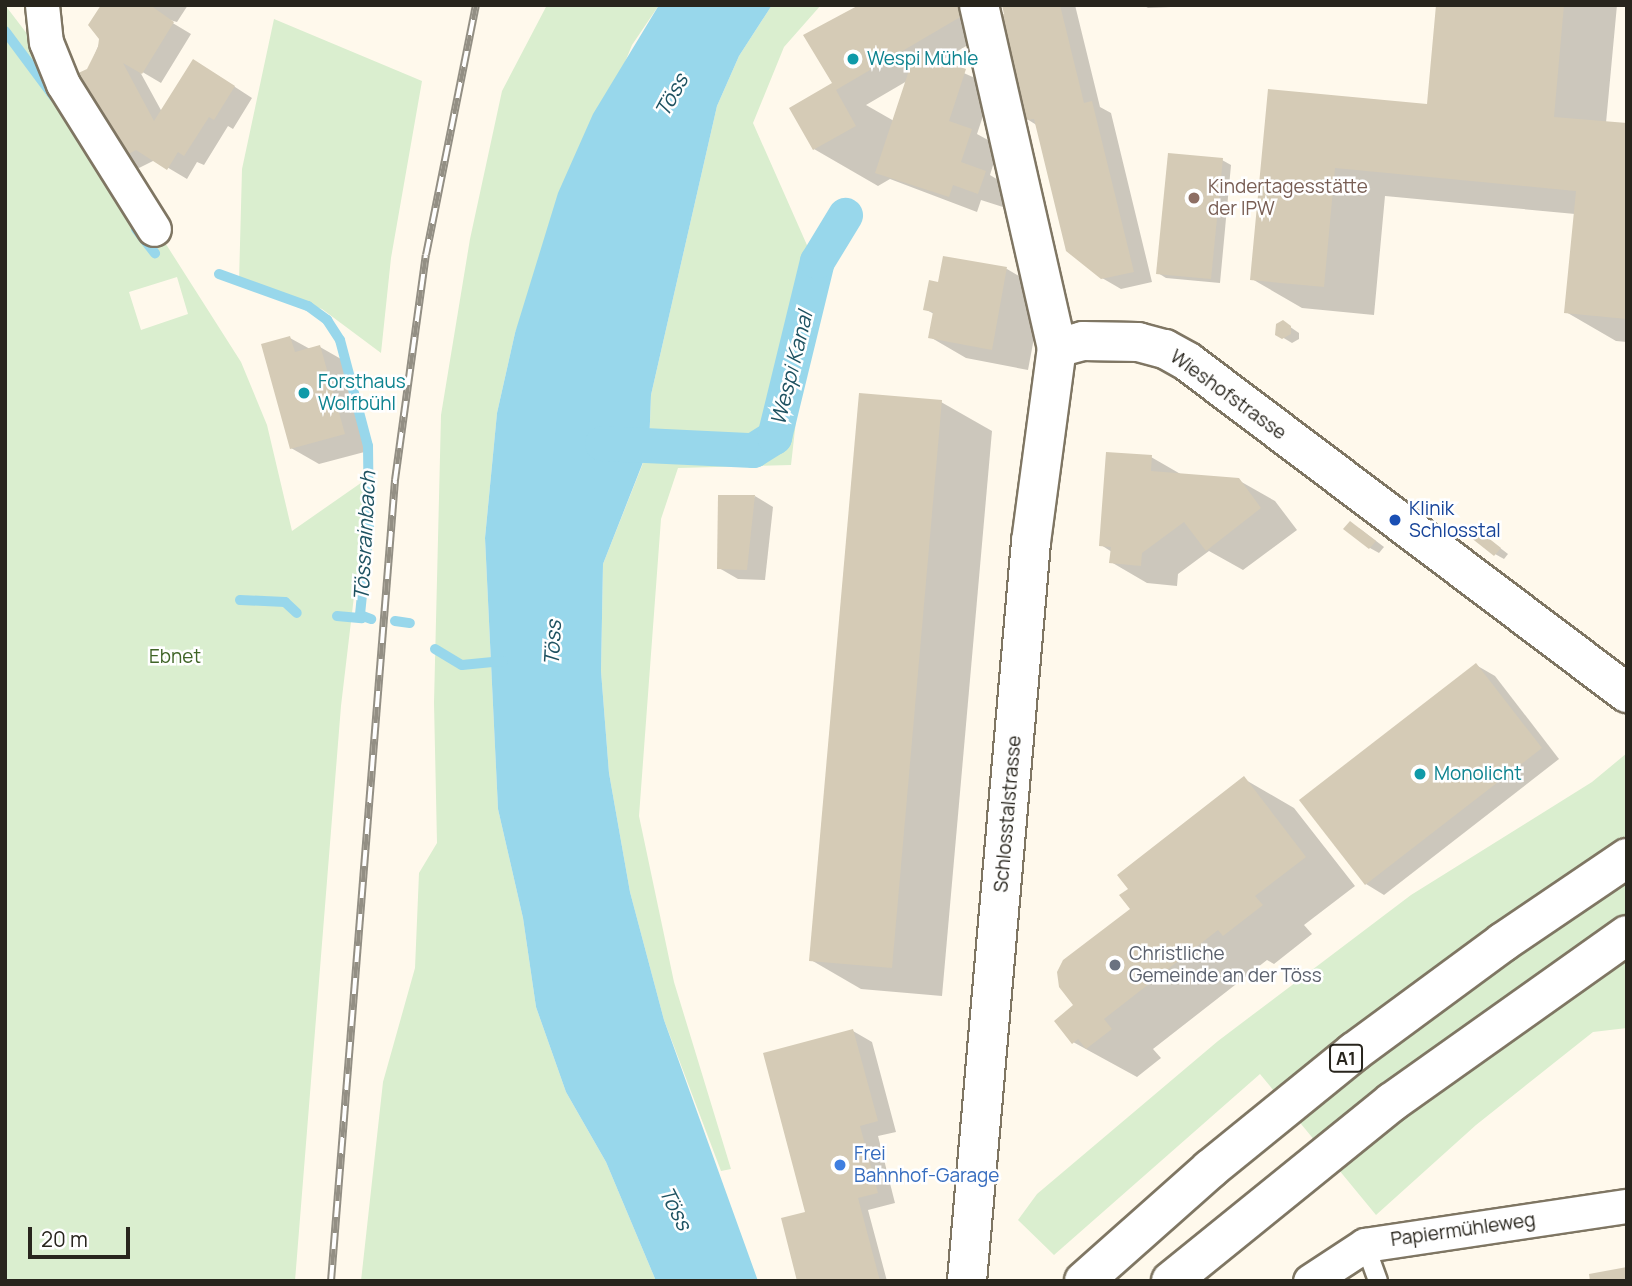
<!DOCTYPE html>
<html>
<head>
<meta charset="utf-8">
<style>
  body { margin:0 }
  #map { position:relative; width:1632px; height:1286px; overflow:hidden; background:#fff9ec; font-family:Manrope,sans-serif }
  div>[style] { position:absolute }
  .green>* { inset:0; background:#daeecf }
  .water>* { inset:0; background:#98d7eb }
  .shadow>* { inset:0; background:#0003 }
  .stream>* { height:10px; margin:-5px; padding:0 5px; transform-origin:5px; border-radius:5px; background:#98d7eb }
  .canal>* { height:35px; margin:-17.5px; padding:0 17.5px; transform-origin:17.5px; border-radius:17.5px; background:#98d7eb }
  .building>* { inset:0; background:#d5cbb6 }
  .roads { filter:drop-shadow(2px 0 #7f7663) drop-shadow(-2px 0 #7f7663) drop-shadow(0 2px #7f7663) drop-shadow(0 -2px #7f7663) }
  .service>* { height:18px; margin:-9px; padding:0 9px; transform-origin:9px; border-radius:9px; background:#fff }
  .minor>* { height:33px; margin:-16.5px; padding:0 16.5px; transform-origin:16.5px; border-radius:16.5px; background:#fff }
  .tertiary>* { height:38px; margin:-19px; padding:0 19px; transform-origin:19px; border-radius:19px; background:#fff }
  .secondary>* { height:38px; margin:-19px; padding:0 19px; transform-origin:19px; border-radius:19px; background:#fff }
  .motorway>* { height:38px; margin:-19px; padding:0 19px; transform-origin:19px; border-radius:19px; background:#fff }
  .rail>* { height:8px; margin-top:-4px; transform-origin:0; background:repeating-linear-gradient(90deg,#fff 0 16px,#938f84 0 32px); box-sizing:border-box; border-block:2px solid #938f84 }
  .dots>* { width:19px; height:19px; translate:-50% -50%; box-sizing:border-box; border:4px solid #fff; border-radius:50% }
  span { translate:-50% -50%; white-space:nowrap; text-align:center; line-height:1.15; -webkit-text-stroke:5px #fff; paint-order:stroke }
  .shield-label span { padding:2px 5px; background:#fff; border:2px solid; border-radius:5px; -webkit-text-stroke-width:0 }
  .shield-label { font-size:18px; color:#28251d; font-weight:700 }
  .culture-label { font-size:19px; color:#0d838f }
  .left { translate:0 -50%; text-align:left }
  .education-label { font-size:19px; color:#785e54 }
  .street-label { font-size:19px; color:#28251d }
  .transit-label { font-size:19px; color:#164399 }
  .park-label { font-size:19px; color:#3f6426 }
  .worship-label { font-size:19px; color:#5b616d }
  .shop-label { font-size:19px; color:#366cbe }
  .water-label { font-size:21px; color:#1e5261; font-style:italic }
  .frame { position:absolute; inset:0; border:7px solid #28251d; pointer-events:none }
  .scale { position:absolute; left:28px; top:1227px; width:102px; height:32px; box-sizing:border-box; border:4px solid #28251d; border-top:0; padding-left:9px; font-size:21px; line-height:24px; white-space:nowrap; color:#28251d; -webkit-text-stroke:5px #fff; paint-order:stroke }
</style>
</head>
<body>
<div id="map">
  <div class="green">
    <i style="clip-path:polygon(evenodd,5px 5px,57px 73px,241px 362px,267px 425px,292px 531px,368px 478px,341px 706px,295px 1281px,5px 1281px,5px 5px,177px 277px,188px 314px,141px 330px,129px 292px,177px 277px)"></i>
    <i style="clip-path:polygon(547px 5px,659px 5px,632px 45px,515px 333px,497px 413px,485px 538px,498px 809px,523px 918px,536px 1007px,566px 1092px,606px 1162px,656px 1281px,361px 1281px,383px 1082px,415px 968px,419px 873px,437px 843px,434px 703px,441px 415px,470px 239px,502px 91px)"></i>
    <i style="clip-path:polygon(772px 5px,821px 5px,784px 47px,753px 123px,814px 261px,791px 465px,678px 468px,661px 519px,639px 816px,674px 982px,731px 1169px,721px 1171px,664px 1020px,630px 892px,609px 773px,601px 671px,603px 564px,649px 448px,651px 395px,717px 106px,739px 56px)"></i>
    <i style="clip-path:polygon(274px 19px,422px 81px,391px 258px,381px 353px,322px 309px,239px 282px,242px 169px)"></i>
    <i style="clip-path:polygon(1627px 753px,1627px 1028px,1593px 1032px,1476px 1125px,1376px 1215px,1260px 1074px,1054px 1255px,1018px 1220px,1037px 1194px,1218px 1041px,1411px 895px,1592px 782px)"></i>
  </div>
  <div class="water">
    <i style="clip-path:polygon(659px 5px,772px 5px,739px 56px,717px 106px,651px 395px,649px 447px,603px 564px,601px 671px,609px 773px,630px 892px,664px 1020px,758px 1281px,656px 1281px,606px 1162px,566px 1092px,536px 1007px,523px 918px,498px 809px,485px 538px,497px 413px,515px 333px,558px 193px,593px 114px)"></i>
  </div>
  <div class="shadow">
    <i style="clip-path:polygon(102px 5px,188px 5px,177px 22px,166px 19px,191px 34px,161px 83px,139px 70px,162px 112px,212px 72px,252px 98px,233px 129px,228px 126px,204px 165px,197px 162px,187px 179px,155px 160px,139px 168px,121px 158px,88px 71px,101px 39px)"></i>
    <i style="clip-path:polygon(evenodd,860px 5px,984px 5px,990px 32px,939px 62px,993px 86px,977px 134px,999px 146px,990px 175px,1013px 189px,1006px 208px,981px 200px,977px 212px,890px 179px,878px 186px,814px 149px,860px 5px,907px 81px,894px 121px,866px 105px,907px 81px)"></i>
    <i style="clip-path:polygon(1004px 5px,1075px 5px,1100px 107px,1111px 113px,1152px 282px,1121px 289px,1102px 278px,1038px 126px,1027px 119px)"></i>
    <i style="clip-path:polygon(1143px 5px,1171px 5px,1171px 7px,1148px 8px)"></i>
    <i style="clip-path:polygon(1438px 5px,1617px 5px,1606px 123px,1627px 125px,1627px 342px,1616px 341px,1566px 312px,1575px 214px,1385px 196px,1374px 315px,1302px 308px,1252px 279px,1269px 91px,1428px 106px)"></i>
    <i style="clip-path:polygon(1222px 160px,1231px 165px,1220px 283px,1166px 278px,1158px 273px)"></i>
    <i style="clip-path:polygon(1007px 269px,1043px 290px,1028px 370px,966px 358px,930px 337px,934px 314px,925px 309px,940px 284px)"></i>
    <i style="clip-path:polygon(1283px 322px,1299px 333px,1299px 339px,1292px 343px,1277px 334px)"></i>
    <i style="clip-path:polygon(290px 338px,310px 349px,320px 347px,348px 363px,372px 450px,319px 464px,291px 448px)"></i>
    <i style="clip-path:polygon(941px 402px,992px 431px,942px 996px,861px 989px,811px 960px)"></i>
    <i style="clip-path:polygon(1151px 457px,1184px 476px,1238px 480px,1275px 501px,1297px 530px,1243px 570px,1209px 551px,1178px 574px,1177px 586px,1147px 583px,1111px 562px,1112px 552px,1101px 545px)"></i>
    <i style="clip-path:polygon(755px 496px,773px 507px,765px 580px,738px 579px,719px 568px)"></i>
    <i style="clip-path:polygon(1359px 528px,1384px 547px,1379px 553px,1370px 548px)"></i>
    <i style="clip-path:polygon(1486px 537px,1508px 554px,1504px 559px,1495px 554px)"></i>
    <i style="clip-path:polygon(1476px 665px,1495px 676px,1559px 759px,1384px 895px,1366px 884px)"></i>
    <i style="clip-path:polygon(1244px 779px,1294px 808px,1355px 886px,1304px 925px,1312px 934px,1274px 964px,1267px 960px,1153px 1049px,1161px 1058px,1137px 1077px,1073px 1042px,1076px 1006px,1132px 909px)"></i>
    <i style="clip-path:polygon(853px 1031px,872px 1042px,896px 1132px,878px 1136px,895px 1203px,868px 1210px,887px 1281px,799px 1281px,808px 1213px)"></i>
  </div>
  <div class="stream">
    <i style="left:5px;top:31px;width:82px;rotate:53.4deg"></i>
    <i style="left:136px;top:229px;width:31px;rotate:52deg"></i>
    <i style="left:219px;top:274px;width:95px;rotate:19.8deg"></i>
    <i style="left:308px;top:306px;width:24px;rotate:36deg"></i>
    <i style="left:327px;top:320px;width:24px;rotate:57deg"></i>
    <i style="left:340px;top:340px;width:110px;rotate:75.2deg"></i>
    <i style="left:368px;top:446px;width:80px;rotate:89.3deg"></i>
    <i style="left:369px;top:526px;width:89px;rotate:95.8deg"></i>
    <i style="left:360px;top:615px;width:12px;rotate:20deg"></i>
    <i style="left:240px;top:600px;width:45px;rotate:2.5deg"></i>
    <i style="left:285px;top:602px;width:16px;rotate:43deg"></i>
    <i style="left:337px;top:616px;width:25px;rotate:5deg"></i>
    <i style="left:395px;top:621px;width:15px;rotate:8deg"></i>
    <i style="left:435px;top:649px;width:31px;rotate:31deg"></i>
    <i style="left:462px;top:665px;width:41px;rotate:-5.6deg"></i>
  </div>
  <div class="canal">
    <i style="left:602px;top:443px;width:151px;rotate:2.7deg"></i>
    <i style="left:753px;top:450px;width:25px;rotate:-32deg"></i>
    <i style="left:774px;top:437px;width:181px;rotate:-76.3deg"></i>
    <i style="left:817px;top:261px;width:54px;rotate:-58.7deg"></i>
  </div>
  <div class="building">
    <i style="clip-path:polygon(101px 5px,150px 5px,174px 22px,142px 74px,123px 63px,154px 121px,193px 59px,235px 86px,214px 120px,209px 117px,184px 156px,178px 152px,167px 170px,136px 150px,119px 159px,74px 75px,87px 69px,98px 47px,99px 39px,88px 25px)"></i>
    <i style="clip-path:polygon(859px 5px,960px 5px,962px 16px,836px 90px,856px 126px,813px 150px,789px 108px,832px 83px,803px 35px)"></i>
    <i style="clip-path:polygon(1002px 5px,1060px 5px,1084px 103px,1092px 101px,1134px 272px,1101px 279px,1066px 251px,1034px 119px,1025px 120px,999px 15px,1004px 14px)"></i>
    <i style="clip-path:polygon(1436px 5px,1564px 5px,1554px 117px,1627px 123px,1627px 319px,1564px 313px,1576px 191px,1565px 190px,1335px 168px,1324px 287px,1250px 280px,1268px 89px,1427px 104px)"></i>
    <i style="clip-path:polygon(915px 52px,966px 69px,949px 121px,972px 129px,961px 162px,986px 171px,978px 194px,953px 185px,949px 197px,875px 173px)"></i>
    <i style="clip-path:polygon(1168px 153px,1223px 158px,1211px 279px,1156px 274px)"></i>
    <i style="clip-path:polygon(943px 256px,1007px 267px,992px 350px,928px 338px,933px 312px,923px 310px,929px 280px,938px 282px)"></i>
    <i style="clip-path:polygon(1283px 320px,1291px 326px,1291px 334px,1282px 339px,1275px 335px,1276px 324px)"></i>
    <i style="clip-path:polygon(290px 336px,295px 352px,320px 345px,345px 434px,290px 449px,261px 344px)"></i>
    <i style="clip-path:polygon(859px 393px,942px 400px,892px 968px,809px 961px)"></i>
    <i style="clip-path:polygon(1106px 452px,1152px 455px,1151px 471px,1239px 478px,1261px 508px,1206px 551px,1184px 522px,1142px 553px,1141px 566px,1109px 563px,1111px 547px,1099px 546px)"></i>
    <i style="clip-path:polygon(718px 495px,755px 495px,747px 570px,717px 569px)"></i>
    <i style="clip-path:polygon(1350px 521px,1376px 541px,1369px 549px,1343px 529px)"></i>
    <i style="clip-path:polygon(1477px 529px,1501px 548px,1494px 556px,1470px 537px)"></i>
    <i style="clip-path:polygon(1476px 663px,1542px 748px,1365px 885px,1299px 800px)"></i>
    <i style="clip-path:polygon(1244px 776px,1306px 857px,1255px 896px,1263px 905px,1223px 936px,1218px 930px,1104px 1019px,1112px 1029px,1086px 1049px,1078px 1039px,1072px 1044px,1054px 1021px,1073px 1005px,1059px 987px,1057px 972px,1063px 960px,1130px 909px,1119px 895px,1128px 889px,1117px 875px)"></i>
    <i style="clip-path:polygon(853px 1029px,878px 1121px,860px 1126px,878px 1193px,858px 1198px,880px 1281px,797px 1281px,781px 1218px,805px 1212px,763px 1053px)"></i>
    <i style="clip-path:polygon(1627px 1267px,1627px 1281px,1590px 1281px,1589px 1274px)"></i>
  </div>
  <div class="roads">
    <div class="service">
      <i style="left:1365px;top:1245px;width:38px;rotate:70deg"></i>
    </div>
    <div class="minor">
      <i style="left:42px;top:5px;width:37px;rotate:84deg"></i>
      <i style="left:46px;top:42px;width:45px;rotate:68deg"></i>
      <i style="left:63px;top:84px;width:171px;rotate:57.9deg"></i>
      <i style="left:1310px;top:1281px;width:66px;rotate:-33.2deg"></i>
      <i style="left:1365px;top:1245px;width:265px;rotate:-8.5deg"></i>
    </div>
    <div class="tertiary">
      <i style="left:979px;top:5px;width:352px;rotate:77.2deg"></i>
    </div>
    <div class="secondary">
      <i style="left:967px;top:1281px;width:742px;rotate:-85.05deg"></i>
      <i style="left:1031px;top:542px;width:196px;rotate:-82.4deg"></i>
      <i style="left:1057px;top:348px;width:27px;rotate:-15deg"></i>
      <i style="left:1083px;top:341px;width:55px;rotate:1deg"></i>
      <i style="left:1138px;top:342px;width:28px;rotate:15deg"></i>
      <i style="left:1165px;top:349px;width:26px;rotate:29deg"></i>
      <i style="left:1188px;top:362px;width:550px;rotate:37.02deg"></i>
    </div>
    <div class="motorway">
      <i style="left:1084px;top:1281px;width:169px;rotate:-41.6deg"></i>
      <i style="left:1210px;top:1169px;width:186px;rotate:-39.1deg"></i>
      <i style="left:1354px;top:1052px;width:185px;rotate:-36.4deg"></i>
      <i style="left:1503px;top:942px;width:150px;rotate:-34.1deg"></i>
      <i style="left:1171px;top:1281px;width:284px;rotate:-39deg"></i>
      <i style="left:1392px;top:1102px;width:288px;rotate:-35.4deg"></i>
    </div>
  </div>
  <div class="rail">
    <i style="left:331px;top:1281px;width:804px;rotate:-85.43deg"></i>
    <i style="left:395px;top:480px;width:227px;rotate:-82.2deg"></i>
    <i style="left:426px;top:255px;width:255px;rotate:-78.7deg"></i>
  </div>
  <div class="dots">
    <i style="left:853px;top:59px;background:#0f9aa8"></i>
    <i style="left:1194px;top:198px;background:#8d6e63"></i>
    <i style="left:304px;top:393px;background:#0f9aa8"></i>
    <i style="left:1395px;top:520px;background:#1a4fb4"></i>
    <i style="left:1420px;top:774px;background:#0f9aa8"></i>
    <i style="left:1115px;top:965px;background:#6b7280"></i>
    <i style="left:840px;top:1165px;background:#3f7fe0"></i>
  </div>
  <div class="shield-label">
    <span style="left:1346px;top:1058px">A1</span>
  </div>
  <div class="culture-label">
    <span class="left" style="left:867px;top:59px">Wespi Mühle</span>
    <span class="left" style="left:318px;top:393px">Forsthaus<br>Wolfbühl</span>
    <span class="left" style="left:1434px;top:774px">Monolicht</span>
  </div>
  <div class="education-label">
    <span class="left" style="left:1208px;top:198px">Kindertagesstätte<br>der IPW</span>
  </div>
  <div class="street-label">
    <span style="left:1228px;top:395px;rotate:36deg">Wieshofstrasse</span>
    <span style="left:1008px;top:814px;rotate:-85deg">Schlosstalstrasse</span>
    <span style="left:1463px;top:1230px;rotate:-8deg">Papiermühleweg</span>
  </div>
  <div class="transit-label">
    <span class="left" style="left:1409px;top:520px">Klinik<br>Schlosstal</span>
  </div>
  <div class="park-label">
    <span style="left:175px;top:657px">Ebnet</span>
  </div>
  <div class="worship-label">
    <span class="left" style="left:1129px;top:965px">Christliche<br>Gemeinde an der Töss</span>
  </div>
  <div class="shop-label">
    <span class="left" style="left:854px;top:1165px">Frei<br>Bahnhof-Garage</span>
  </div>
  <div class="water-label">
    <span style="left:671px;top:95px;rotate:-61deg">Töss</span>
    <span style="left:791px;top:368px;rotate:-76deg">Wespi Kanal</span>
    <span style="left:364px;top:536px;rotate:-87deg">Tössrainbach</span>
    <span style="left:552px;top:643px;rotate:-87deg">Töss</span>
    <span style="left:676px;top:1208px;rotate:63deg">Töss</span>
  </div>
  <div class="frame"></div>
  <div class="scale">20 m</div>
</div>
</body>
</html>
